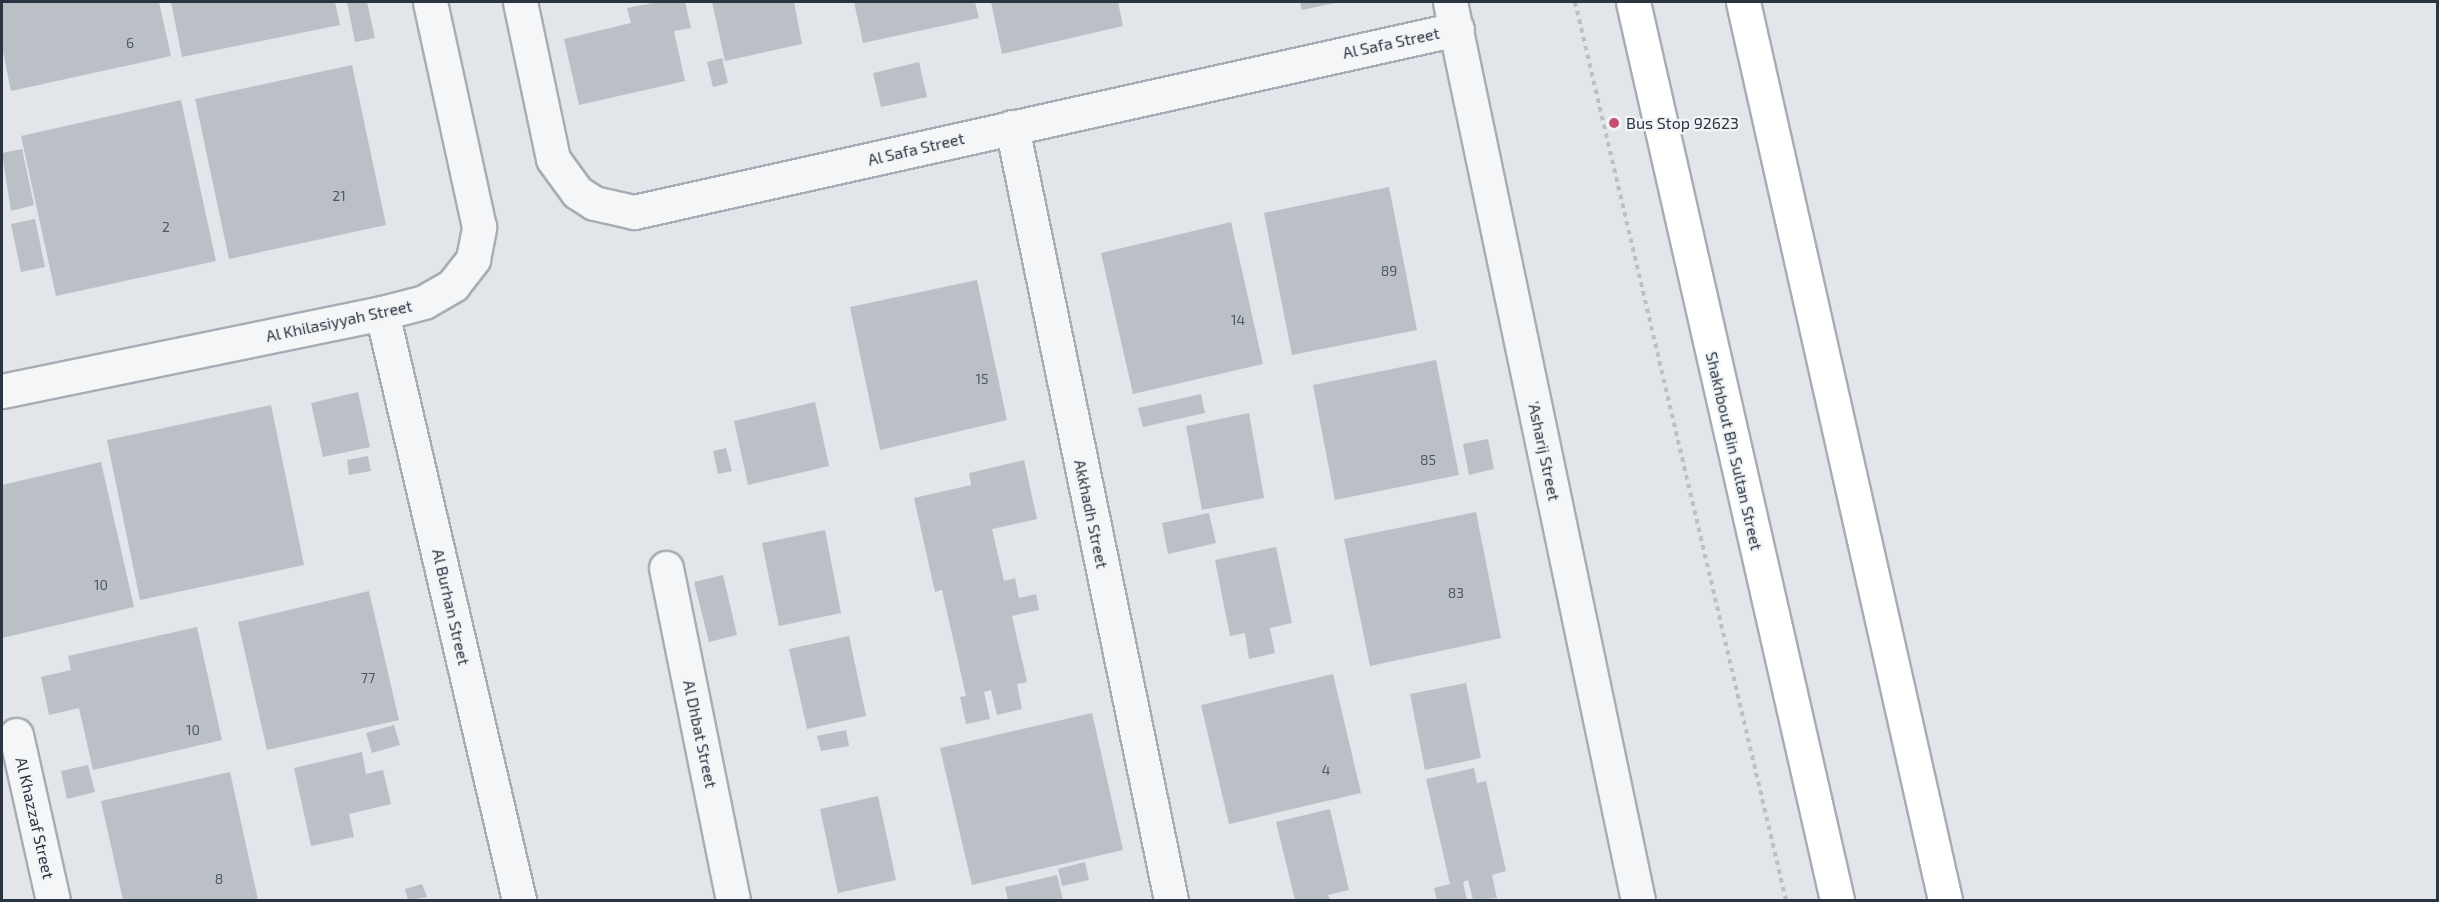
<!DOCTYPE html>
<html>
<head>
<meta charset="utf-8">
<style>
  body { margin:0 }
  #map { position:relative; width:2439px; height:902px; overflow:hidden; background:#e2e6ea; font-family:"Exo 2",sans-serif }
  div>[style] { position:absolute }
  .building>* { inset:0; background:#bac0c6 }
  .path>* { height:4px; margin-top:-2px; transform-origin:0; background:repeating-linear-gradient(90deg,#bcc0c5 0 4.5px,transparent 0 9px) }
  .roads { filter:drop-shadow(2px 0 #a7adb4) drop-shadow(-2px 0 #a7adb4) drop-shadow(0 2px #a7adb4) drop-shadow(0 -2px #a7adb4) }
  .street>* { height:33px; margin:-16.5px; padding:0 16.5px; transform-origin:16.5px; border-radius:16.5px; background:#f5f6f8 }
  .primary>* { height:33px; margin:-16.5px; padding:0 16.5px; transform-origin:16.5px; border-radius:16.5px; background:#fff }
  .dots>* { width:16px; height:16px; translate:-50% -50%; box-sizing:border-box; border:3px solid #f2f5f7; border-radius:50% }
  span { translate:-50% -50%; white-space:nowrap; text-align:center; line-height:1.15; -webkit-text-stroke:4.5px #f2f5f7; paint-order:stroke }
  .number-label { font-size:14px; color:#4f5862 }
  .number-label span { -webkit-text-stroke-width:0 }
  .street-label { font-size:16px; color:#2b3541 }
  .poi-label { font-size:16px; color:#2b3541 }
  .left { translate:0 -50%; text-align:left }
  .frame { position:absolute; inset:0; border:3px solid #2b3541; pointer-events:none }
</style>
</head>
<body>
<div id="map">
  <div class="building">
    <i style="clip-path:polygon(2px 2px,159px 2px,171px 56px,11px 91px,2px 47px)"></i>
    <i style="clip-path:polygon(171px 2px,335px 2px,340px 25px,182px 57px)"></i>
    <i style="clip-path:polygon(347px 2px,367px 2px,375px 38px,355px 42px)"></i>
    <i style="clip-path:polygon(658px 2px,685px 2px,691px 28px,674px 31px,685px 81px,579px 105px,564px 39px,631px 23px,627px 8px)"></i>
    <i style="clip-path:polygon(712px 2px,794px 2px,802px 44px,725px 61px)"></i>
    <i style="clip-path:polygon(854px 2px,975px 2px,979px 18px,863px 43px)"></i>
    <i style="clip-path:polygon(991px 2px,1118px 2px,1123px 26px,1002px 54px)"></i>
    <i style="clip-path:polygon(1300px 2px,1335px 2px,1335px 3px,1302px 10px)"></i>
    <i style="clip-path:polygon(722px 58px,728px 83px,713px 87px,707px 62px)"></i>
    <i style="clip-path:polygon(919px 62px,927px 97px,881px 107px,873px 73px)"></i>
    <i style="clip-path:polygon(352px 65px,386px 225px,229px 259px,195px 99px)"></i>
    <i style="clip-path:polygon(181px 100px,216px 261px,56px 296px,21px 136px)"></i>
    <i style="clip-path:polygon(22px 149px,34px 205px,11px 211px,2px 153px)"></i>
    <i style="clip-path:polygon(1389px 187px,1417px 330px,1292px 355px,1264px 213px)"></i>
    <i style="clip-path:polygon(35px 219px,45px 267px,21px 272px,11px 224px)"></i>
    <i style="clip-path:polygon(1231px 222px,1263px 364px,1133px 394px,1101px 253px)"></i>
    <i style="clip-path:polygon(977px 280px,1007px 420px,880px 450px,850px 307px)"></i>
    <i style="clip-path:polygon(1436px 360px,1459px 475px,1335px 500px,1313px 385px)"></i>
    <i style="clip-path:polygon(358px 392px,370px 447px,323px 457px,311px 403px)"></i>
    <i style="clip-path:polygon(1201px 394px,1205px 413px,1143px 427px,1138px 408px)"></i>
    <i style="clip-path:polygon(815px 402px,829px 466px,748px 485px,734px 421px)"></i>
    <i style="clip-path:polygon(271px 405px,304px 565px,140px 600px,107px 440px)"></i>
    <i style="clip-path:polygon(1249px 413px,1264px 498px,1202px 510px,1186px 426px)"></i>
    <i style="clip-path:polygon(1488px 439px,1494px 469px,1469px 475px,1463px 444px)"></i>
    <i style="clip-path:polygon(726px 448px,732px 471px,718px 474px,713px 451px)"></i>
    <i style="clip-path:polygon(368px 456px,371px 471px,349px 475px,347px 460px)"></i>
    <i style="clip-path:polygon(1024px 460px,1037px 519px,992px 529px,1004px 581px,1015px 578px,1019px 598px,1036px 594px,1039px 610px,1012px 616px,1027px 682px,1017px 684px,1022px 709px,997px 715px,991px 690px,984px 692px,990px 719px,966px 724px,960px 697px,966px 696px,942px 590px,935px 592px,914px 498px,971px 485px,969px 473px)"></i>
    <i style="clip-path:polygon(101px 462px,134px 607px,2px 638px,2px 485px)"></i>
    <i style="clip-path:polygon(1476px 512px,1501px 638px,1370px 666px,1344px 539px)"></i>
    <i style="clip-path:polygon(1209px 513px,1216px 543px,1168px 554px,1162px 523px)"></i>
    <i style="clip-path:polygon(825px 530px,841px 613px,779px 626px,762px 543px)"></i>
    <i style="clip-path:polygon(1276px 547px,1292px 623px,1270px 628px,1275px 653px,1249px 659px,1245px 633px,1230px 636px,1215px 560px)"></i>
    <i style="clip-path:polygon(723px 575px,737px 635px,709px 642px,694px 582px)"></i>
    <i style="clip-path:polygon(369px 591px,399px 720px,267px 750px,238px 622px)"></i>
    <i style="clip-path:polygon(197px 627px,222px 740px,93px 770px,79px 708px,49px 715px,41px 677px,71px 670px,68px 656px)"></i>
    <i style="clip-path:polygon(849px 636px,866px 716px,807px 729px,789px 649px)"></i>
    <i style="clip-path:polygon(1333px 674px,1361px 793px,1229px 824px,1201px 705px)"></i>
    <i style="clip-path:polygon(1466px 683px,1481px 758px,1425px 770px,1410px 694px)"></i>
    <i style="clip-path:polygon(1092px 713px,1123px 850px,972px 885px,940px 748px)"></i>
    <i style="clip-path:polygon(394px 725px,400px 745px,372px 753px,366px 733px)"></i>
    <i style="clip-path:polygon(846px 730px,849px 746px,821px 751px,817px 736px)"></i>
    <i style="clip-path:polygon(362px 752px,366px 774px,383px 770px,391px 804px,349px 814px,354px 837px,311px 846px,294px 768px)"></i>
    <i style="clip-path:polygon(88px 765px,95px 792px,67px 799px,61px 771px)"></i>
    <i style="clip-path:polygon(1474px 768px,1477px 783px,1486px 781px,1506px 871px,1492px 875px,1497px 898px,1473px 900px,1468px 880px,1463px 882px,1467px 900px,1437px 900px,1434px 888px,1450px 884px,1426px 779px)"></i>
    <i style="clip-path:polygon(230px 772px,258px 900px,123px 900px,101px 801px)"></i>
    <i style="clip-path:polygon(878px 796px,896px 880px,838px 893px,820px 809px)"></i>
    <i style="clip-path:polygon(1330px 809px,1349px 890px,1328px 895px,1330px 900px,1295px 900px,1276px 822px)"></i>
    <i style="clip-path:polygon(1085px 862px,1089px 880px,1062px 886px,1058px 869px)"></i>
    <i style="clip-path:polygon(1057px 875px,1063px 900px,1008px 900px,1005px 887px)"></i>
    <i style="clip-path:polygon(422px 884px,427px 897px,408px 900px,405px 889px)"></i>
  </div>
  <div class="path">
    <i style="left:1575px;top:2px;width:922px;rotate:76.78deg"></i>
  </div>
  <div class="roads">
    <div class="street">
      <i style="left:520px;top:2px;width:160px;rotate:78.1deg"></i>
      <i style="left:553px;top:159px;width:41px;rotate:54deg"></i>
      <i style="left:577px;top:192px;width:20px;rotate:33deg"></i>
      <i style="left:594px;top:203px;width:41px;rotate:12.7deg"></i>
      <i style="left:634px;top:212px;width:843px;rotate:-12.54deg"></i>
      <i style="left:1450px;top:2px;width:917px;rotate:78.18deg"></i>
      <i style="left:1012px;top:127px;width:789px;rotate:78.38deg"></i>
      <i style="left:382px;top:313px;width:603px;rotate:76.86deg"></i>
      <i style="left:2px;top:391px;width:388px;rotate:-11.6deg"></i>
      <i style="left:382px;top:313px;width:43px;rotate:-14.7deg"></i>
      <i style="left:424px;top:302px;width:34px;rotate:-30deg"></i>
      <i style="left:453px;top:285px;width:33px;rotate:-52deg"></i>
      <i style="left:473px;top:259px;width:33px;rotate:-79deg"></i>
      <i style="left:479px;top:227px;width:230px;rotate:-102.3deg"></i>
      <i style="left:666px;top:568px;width:339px;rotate:78.6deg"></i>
      <i style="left:16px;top:735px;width:169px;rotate:77.4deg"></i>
    </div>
    <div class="primary">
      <i style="left:1633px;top:2px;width:921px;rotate:77.2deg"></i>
      <i style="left:1743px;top:2px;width:920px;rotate:77.32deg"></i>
    </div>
  </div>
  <div class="dots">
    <i style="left:1614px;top:123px;background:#c74e6e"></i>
  </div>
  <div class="number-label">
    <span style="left:130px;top:43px">6</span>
    <span style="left:339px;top:196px">21</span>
    <span style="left:166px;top:227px">2</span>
    <span style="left:1389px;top:271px">89</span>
    <span style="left:1238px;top:320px">14</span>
    <span style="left:982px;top:379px">15</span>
    <span style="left:1428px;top:460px">85</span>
    <span style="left:101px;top:585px">10</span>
    <span style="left:1456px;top:593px">83</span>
    <span style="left:368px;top:678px">77</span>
    <span style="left:193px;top:730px">10</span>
    <span style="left:1326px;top:770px">4</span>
    <span style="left:219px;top:879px">8</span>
  </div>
  <div class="street-label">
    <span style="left:1391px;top:43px;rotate:-12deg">Al Safa Street</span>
    <span style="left:916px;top:149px;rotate:-13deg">Al Safa Street</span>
    <span style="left:339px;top:321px;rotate:-12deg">Al Khilasiyyah Street</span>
    <span style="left:1544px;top:451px;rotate:78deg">'Asharij Street</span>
    <span style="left:1734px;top:451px;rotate:77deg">Shakhbout Bin Sultan Street</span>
    <span style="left:1091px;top:514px;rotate:78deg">Akkhadh Street</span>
    <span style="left:451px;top:607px;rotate:77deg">Al Burhan Street</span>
    <span style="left:700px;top:734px;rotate:78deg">Al Dhbat Street</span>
    <span style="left:35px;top:818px;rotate:77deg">Al Khazzaf Street</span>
  </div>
  <div class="poi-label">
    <span class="left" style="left:1626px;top:123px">Bus Stop 92623</span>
  </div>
  <div class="frame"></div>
</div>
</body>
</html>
